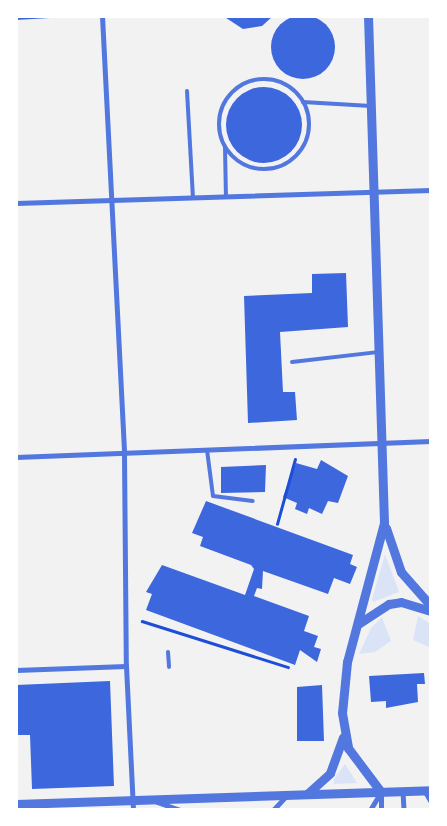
<!DOCTYPE html>
<html>
<head>
<meta charset="utf-8">
<style>
  body { margin:0 }
  #map { position:relative; width:447px; height:826px; overflow:hidden; background:#f2f2f2; font-family:"Exo 2",sans-serif }
  div>[style] { position:absolute }
  .green>* { inset:0; background:#dbe4f7 }
  .building>* { inset:0; background:#3d67dc }
  .round { border-radius:50% }
  .path>* { height:2.5px; margin:-1.25px; padding:0 1.25px; transform-origin:1.25px; border-radius:1.25px; background:#1d4ed8 }
  .service>* { height:4px; margin:-2px; padding:0 2px; transform-origin:2px; border-radius:2px; background:#5277de }
  .service>.ring { margin:-2px; padding:0; box-sizing:content-box; background:none; border:4px solid #5277de; border-radius:50% }
  .pedestrian>* { height:4.5px; margin:-2.25px; padding:0 2.25px; transform-origin:2.25px; border-radius:2.25px; background:#5277de }
  .minor>* { height:5px; margin:-2.5px; padding:0 2.5px; transform-origin:2.5px; border-radius:2.5px; background:#5277de }
  .tertiary>* { height:9px; margin:-4.5px; padding:0 4.5px; transform-origin:4.5px; border-radius:4.5px; background:#5277de }
  span { translate:-50% -50%; white-space:nowrap; text-align:center; line-height:1.15; -webkit-text-stroke:4.5px #fff; paint-order:stroke }
  .frame { position:absolute; inset:0; border:18px solid #fff; pointer-events:none }
</style>
</head>
<body>
<div id="map">
  <div class="green">
    <i style="clip-path:polygon(385px 554px,399px 592px,373px 602px,372px 599px)"></i>
    <i style="clip-path:polygon(418px 616px,431px 624px,431px 648px,413px 640px)"></i>
    <i style="clip-path:polygon(382px 617px,391px 641px,375px 652px,359px 654px,371px 628px)"></i>
    <i style="clip-path:polygon(345px 764px,357px 783px,334px 784px,334px 779px)"></i>
  </div>
  <div class="building">
    <i class="round" style="left:271px;top:15px;width:64px;height:64px"></i>
    <i style="clip-path:polygon(16px 16px,50px 16px,50px 18px,16px 20px)"></i>
    <i style="clip-path:polygon(223px 16px,273px 16px,262px 26px,243px 29px)"></i>
    <i class="round" style="left:226px;top:87px;width:76px;height:76px"></i>
    <i style="clip-path:polygon(346px 273px,348px 327px,280px 332px,283px 392px,295px 392px,297px 420px,248px 423px,244px 296px,312px 293px,312px 274px)"></i>
    <i style="clip-path:polygon(321px 460px,348px 476px,338px 503px,328px 501px,322px 514px,309px 508px,307px 514px,295px 509px,297px 503px,283px 497px,296px 463px,317px 469px)"></i>
    <i style="clip-path:polygon(266px 465px,265px 492px,221px 493px,221px 467px)"></i>
    <i style="clip-path:polygon(206px 501px,353px 555px,350px 564px,357px 567px,350px 584px,334px 578px,328px 594px,263px 571px,262px 589px,257px 588px,254px 596px,309px 616px,304px 631px,318px 636px,314px 647px,321px 649px,317px 662px,300px 650px,295px 665px,146px 610px,152px 594px,146px 592px,162px 565px,245px 595px,254px 569px,251px 565px,200px 546px,203px 537px,192px 533px)"></i>
    <i style="clip-path:polygon(424px 673px,425px 684px,417px 684px,418px 702px,386px 708px,386px 701px,371px 702px,369px 676px)"></i>
    <i style="clip-path:polygon(110px 681px,114px 786px,32px 789px,30px 735px,16px 735px,16px 685px)"></i>
    <i style="clip-path:polygon(322px 685px,324px 741px,297px 741px,297px 687px)"></i>
  </div>
  <div class="path">
    <i style="left:277px;top:524px;width:67px;rotate:-74.5deg"></i>
    <i style="left:142px;top:621px;width:153px;rotate:17.5deg"></i>
  </div>
  <div class="service">
    <i class="ring" style="left:219px;top:79px;width:86px;height:86px"></i>
    <i style="left:187px;top:91px;width:107px;rotate:86.8deg"></i>
    <i style="left:303px;top:102px;width:68px;rotate:3.4deg"></i>
    <i style="left:225px;top:147px;width:50px;rotate:88.9deg"></i>
    <i style="left:292px;top:362px;width:88px;rotate:-6.6deg"></i>
    <i style="left:207px;top:450px;width:46px;rotate:82.6deg"></i>
    <i style="left:213px;top:496px;width:40px;rotate:7.1deg"></i>
    <i style="left:168px;top:652px;width:15px;rotate:86deg"></i>
  </div>
  <div class="pedestrian">
    <i style="left:403px;top:791px;width:19px;rotate:87deg"></i>
  </div>
  <div class="minor">
    <i style="left:102px;top:16px;width:439px;rotate:87.1deg"></i>
    <i style="left:124px;top:454px;width:212px;rotate:89.5deg"></i>
    <i style="left:126px;top:666px;width:144px;rotate:87.2deg"></i>
    <i style="left:16px;top:203px;width:415px;rotate:-1.8deg"></i>
    <i style="left:16px;top:457px;width:415px;rotate:-2.2deg"></i>
    <i style="left:16px;top:670px;width:110px;rotate:-2.1deg"></i>
    <i style="left:424px;top:790px;width:14px;rotate:60deg"></i>
    <i style="left:381px;top:792px;width:18px;rotate:90deg"></i>
    <i style="left:157px;top:802px;width:24px;rotate:19deg"></i>
    <i style="left:273px;top:810px;width:19px;rotate:-47deg"></i>
    <i style="left:370px;top:810px;width:21px;rotate:-59deg"></i>
  </div>
  <div class="tertiary">
    <i style="left:368px;top:16px;width:507px;rotate:88.19deg"></i>
    <i style="left:384px;top:523px;width:144px;rotate:104.9deg"></i>
    <i style="left:347px;top:662px;width:51px;rotate:95.6deg"></i>
    <i style="left:342px;top:713px;width:36px;rotate:80deg"></i>
    <i style="left:348px;top:748px;width:55px;rotate:53.1deg"></i>
    <i style="left:386px;top:528px;width:46px;rotate:71.2deg"></i>
    <i style="left:401px;top:572px;width:45px;rotate:48.6deg"></i>
    <i style="left:358px;top:624px;width:37px;rotate:-33deg"></i>
    <i style="left:389px;top:604px;width:12px;rotate:-9deg"></i>
    <i style="left:401px;top:602px;width:31px;rotate:17deg"></i>
    <i style="left:307px;top:794px;width:31px;rotate:-42deg"></i>
    <i style="left:330px;top:773px;width:38px;rotate:-70deg"></i>
    <i style="left:16px;top:804px;width:415px;rotate:-1.9deg"></i>
  </div>
  <div class="frame"></div>
</div>
</body>
</html>
